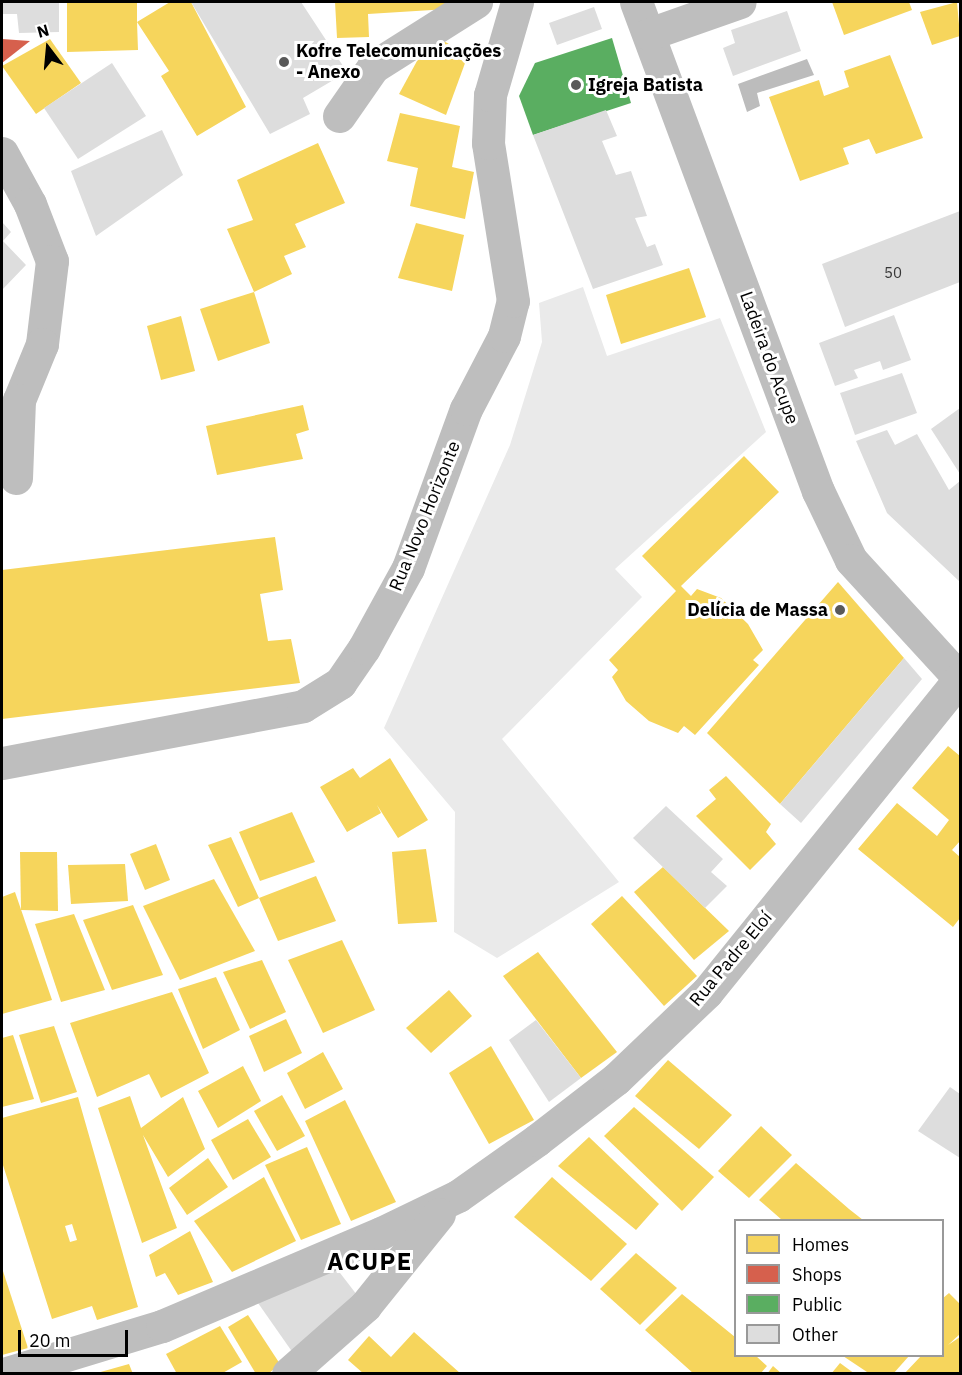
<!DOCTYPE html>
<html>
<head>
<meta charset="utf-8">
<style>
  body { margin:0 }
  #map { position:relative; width:962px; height:1375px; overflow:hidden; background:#fff; font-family:"IBM Plex Sans",sans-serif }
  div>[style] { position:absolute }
  .green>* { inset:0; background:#eaeaea }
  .water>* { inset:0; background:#bcbcbc }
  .homes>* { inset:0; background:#f6d55c }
  .shops>* { inset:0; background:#d6604d }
  .public>* { inset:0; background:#5aae61 }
  .building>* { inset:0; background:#ddd }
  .minor>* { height:33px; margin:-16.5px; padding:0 16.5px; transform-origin:16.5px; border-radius:16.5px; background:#bebebe }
  .dots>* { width:16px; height:16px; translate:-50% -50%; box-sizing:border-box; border:3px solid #fff; border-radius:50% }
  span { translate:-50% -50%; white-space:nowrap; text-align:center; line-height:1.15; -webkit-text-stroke:6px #fff; paint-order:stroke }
  .number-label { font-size:15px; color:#373737 }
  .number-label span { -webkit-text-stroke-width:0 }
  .poi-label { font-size:18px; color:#000; font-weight:700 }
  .left { translate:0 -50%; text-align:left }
  .right { translate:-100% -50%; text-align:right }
  .street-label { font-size:18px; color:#000 }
  .district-label { font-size:24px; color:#000; font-weight:700; letter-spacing:1.5px }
  .frame { position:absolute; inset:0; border:3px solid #000; pointer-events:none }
  .legend { position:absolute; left:734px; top:1219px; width:210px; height:138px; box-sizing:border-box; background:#fff; border:2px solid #999; margin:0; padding:8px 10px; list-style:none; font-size:18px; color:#000 }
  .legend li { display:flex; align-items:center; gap:12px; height:30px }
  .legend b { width:30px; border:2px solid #999 }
  .north { position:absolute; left:18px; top:18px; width:60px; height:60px; -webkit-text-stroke:4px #fff; paint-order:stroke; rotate:344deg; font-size:16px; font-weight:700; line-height:24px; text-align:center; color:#000 }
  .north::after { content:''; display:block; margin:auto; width:21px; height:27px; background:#000; clip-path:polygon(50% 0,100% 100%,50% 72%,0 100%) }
  .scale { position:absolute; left:18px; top:1330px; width:110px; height:27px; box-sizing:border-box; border:3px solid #000; border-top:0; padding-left:8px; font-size:18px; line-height:21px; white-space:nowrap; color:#000; -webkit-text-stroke:4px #fff; paint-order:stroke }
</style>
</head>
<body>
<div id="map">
  <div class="green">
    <i style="clip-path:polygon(583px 287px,607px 356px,720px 318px,766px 432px,615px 569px,642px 597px,502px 739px,619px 882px,497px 958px,454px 932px,455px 812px,384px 728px,510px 445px,542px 342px,539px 303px)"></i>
  </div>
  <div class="water">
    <i style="clip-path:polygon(807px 59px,814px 75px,757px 93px,760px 106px,747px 112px,738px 84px)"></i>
  </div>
  <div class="homes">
    <i style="clip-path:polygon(67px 2px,137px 2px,137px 22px,170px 2px,191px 2px,246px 107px,197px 136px,161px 76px,169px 71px,137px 22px,138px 50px,67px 52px)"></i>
    <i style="clip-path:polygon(335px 2px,447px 2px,448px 9px,368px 14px,369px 37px,337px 38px)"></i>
    <i style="clip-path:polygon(832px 2px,909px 2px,912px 10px,844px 35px)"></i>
    <i style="clip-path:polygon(957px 2px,960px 36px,932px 45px,920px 12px)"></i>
    <i style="clip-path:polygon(50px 39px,81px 83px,36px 114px,2px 66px)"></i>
    <i style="clip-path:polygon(442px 40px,468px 55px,446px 115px,399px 94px,417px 61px)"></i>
    <i style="clip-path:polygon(890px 55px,923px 138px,876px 154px,869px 139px,843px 148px,849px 164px,800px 181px,769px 97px,819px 80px,824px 96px,849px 87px,844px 71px)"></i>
    <i style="clip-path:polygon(400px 113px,460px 126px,452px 167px,474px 172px,465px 219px,410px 206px,418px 168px,387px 161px)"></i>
    <i style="clip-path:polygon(318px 143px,345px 203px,295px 224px,306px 247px,284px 256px,292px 274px,254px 292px,227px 229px,253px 220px,237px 180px)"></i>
    <i style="clip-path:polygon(416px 223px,464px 235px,452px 291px,398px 278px)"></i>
    <i style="clip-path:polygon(689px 268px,706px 317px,621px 344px,606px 295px)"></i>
    <i style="clip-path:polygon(254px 292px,270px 343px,218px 361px,200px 309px)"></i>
    <i style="clip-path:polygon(181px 316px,195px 371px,161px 380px,147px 326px)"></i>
    <i style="clip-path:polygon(303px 405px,309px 430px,296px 434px,303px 459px,217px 475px,206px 426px)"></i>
    <i style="clip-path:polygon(744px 456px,779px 492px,681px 586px,691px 596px,697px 589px,721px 598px,748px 624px,763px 650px,753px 660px,759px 665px,695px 735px,684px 726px,678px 733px,649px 721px,626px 701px,612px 677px,618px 670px,609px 660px,676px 591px,642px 556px)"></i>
    <i style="clip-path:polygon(275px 537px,283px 590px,260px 594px,268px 641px,291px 639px,300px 683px,2px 719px,2px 570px)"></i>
    <i style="clip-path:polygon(838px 582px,904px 658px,780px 804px,707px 733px)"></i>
    <i style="clip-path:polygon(948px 746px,960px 756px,960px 841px,952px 850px,960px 857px,960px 918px,953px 927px,858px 849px,897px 803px,937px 836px,949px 820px,912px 788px)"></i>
    <i style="clip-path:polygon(390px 758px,428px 820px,398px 838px,377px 805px,381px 813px,347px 832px,320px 787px,353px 768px,360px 778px)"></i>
    <i style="clip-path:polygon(726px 776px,771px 824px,766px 832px,776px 844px,750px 870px,696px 816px,716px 799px,709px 790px)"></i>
    <i style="clip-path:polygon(292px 812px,315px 862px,260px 881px,239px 832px)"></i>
    <i style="clip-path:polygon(231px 837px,259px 898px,316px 876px,336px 921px,278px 941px,259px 898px,238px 907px,208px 845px)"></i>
    <i style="clip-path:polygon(156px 844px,170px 880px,145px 890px,130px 854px)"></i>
    <i style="clip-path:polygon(426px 849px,437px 922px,398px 924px,392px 852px)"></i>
    <i style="clip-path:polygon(20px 852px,57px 852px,58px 911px,21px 910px)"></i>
    <i style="clip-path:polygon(125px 864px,128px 901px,71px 904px,68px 865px)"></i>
    <i style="clip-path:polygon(663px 867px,729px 931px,694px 960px,634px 892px)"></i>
    <i style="clip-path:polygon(214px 879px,255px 951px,180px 980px,143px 906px)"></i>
    <i style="clip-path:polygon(15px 892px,52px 1000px,2px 1014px,2px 897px)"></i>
    <i style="clip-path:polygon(622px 896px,697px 976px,664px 1006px,591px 924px)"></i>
    <i style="clip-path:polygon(133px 905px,163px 975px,112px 990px,83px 920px)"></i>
    <i style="clip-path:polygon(74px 914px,105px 990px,61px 1002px,35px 924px)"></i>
    <i style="clip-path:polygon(342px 940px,375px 1010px,323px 1033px,288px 960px)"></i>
    <i style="clip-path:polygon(538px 952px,617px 1052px,581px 1078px,503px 976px)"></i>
    <i style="clip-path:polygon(262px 960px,286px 1012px,250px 1029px,223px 972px)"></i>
    <i style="clip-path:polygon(216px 977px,240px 1030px,203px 1049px,178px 989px)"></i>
    <i style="clip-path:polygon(449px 990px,472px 1016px,431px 1053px,406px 1028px)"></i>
    <i style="clip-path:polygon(172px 992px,209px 1073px,161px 1098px,149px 1074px,97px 1097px,70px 1023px)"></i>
    <i style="clip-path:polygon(286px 1019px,302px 1053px,264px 1072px,249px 1036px)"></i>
    <i style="clip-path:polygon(54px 1026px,77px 1092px,41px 1103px,19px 1035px)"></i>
    <i style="clip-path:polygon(13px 1035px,34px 1099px,2px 1107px,2px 1038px)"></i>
    <i style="clip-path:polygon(491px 1046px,534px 1120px,489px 1144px,449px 1073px)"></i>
    <i style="clip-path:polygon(323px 1052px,343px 1089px,305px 1109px,287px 1073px)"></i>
    <i style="clip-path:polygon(668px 1060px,732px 1115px,699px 1149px,635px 1096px)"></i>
    <i style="clip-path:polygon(243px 1066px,261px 1101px,218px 1128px,198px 1091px)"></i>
    <i style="clip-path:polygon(282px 1095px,305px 1136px,277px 1151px,254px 1111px)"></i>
    <i style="clip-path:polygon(130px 1096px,141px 1128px,183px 1097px,205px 1149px,168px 1177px,143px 1135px,177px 1228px,142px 1243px,98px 1108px)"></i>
    <i style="clip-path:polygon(evenodd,78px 1097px,138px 1307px,97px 1320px,92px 1306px,52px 1319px,2px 1162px,2px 1118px,78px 1097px,72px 1224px,77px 1240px,70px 1242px,65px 1226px,72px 1224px)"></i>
    <i style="clip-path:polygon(345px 1100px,396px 1202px,351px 1221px,305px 1121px)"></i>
    <i style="clip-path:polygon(634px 1107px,714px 1177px,682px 1211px,604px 1136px)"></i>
    <i style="clip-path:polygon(248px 1119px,271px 1157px,233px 1180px,211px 1140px)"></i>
    <i style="clip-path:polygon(761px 1126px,792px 1155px,749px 1198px,718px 1171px)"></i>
    <i style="clip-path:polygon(589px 1137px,659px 1204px,636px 1230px,558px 1166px)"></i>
    <i style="clip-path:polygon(307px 1147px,341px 1224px,301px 1240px,265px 1165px)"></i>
    <i style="clip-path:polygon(208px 1158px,228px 1187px,187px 1215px,169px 1188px)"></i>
    <i style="clip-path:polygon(796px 1163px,849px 1209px,863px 1220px,782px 1220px,759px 1200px)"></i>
    <i style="clip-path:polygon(264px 1177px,296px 1241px,232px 1272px,194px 1221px)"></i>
    <i style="clip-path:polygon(552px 1177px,627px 1244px,591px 1281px,514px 1217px)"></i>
    <i style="clip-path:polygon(190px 1231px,213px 1282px,178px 1295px,165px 1273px,156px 1277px,149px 1255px)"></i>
    <i style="clip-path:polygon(636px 1253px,677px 1288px,640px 1325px,600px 1289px)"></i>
    <i style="clip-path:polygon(2px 1268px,28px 1348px,2px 1355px)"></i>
    <i style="clip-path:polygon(949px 1293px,960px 1304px,960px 1334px,948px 1345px,960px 1337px,960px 1374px,904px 1374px,921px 1356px,942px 1356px,942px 1299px)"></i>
    <i style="clip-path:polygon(682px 1294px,735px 1337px,735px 1356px,756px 1356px,767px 1366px,760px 1374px,694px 1374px,645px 1330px)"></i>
    <i style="clip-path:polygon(248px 1315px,280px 1364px,268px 1374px,256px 1374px,228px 1327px)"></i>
    <i style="clip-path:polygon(220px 1326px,242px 1362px,221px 1374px,177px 1374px,166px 1354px)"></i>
    <i style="clip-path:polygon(414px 1332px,461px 1374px,364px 1374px,348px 1360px,369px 1336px,391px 1357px)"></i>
    <i style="clip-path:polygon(843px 1356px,909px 1356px,893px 1374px,870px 1374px)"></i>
    <i style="clip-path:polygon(840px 1363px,855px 1374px,831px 1374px)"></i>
    <i style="clip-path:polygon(129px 1364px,133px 1374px,97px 1374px,97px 1373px)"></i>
    <i style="clip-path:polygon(773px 1366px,782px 1374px,767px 1374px)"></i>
  </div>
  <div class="shops">
    <i style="clip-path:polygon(2px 39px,30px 41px,2px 63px)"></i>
  </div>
  <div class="public">
    <i style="clip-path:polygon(612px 38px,631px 103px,533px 135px,519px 96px,535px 63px)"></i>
  </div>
  <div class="building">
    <i style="clip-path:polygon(2px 2px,59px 2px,59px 32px,19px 33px,17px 14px,2px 14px)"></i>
    <i style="clip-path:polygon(191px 2px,301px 2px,347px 72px,303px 98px,310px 114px,270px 134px)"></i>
    <i style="clip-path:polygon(594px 7px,602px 29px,557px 45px,549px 23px)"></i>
    <i style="clip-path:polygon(787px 11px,801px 51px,733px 76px,723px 48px,735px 43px,731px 30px)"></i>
    <i style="clip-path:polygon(112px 63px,146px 116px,78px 159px,44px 108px)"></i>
    <i style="clip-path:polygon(606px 110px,617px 136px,602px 141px,616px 175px,631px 171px,647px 216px,635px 218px,647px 247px,655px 244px,663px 265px,593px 289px,533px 135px)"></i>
    <i style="clip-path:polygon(162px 130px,183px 175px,96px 236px,71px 171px)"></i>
    <i style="clip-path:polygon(960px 211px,960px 282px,845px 327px,822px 264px)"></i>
    <i style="clip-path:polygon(2px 222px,11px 232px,3px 241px,26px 265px,2px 290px)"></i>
    <i style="clip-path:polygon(894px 315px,911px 360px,883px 370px,880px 361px,854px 370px,858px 378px,835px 386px,819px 343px)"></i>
    <i style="clip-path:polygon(902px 373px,917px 413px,855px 435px,840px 393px)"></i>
    <i style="clip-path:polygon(960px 408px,960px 474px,931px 429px)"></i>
    <i style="clip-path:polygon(887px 430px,895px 445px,917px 434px,949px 490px,960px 481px,960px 582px,887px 513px,856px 441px)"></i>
    <i style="clip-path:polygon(904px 658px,922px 679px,801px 823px,780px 804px)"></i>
    <i style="clip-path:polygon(666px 806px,723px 859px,711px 872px,727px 886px,705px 908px,633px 838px)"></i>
    <i style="clip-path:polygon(536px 1020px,581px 1078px,549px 1102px,509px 1040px)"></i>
    <i style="clip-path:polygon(950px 1087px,960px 1094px,960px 1158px,918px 1131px)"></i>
    <i style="clip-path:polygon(337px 1269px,357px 1295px,293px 1353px,258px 1303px)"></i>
  </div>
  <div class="minor">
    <i style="left:636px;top:2px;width:522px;rotate:69.59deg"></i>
    <i style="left:818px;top:491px;width:76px;rotate:64.4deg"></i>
    <i style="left:851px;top:560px;width:161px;rotate:47.5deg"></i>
    <i style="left:649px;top:34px;width:96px;rotate:-19.4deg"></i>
    <i style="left:339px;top:116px;width:60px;rotate:-55.2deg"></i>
    <i style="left:373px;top:67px;width:122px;rotate:-32.3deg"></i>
    <i style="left:2px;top:153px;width:58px;rotate:61.2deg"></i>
    <i style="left:30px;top:204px;width:61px;rotate:68.9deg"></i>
    <i style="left:52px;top:261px;width:84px;rotate:96.9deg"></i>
    <i style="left:42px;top:344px;width:61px;rotate:112.3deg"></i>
    <i style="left:19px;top:400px;width:78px;rotate:92.2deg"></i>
    <i style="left:2px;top:763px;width:306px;rotate:-10.7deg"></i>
    <i style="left:303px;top:706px;width:44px;rotate:-31.9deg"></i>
    <i style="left:340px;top:683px;width:42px;rotate:-55.6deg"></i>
    <i style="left:364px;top:648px;width:91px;rotate:-61.2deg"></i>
    <i style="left:408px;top:568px;width:169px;rotate:-70deg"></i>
    <i style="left:466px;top:409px;width:82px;rotate:-62.5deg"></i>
    <i style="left:504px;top:336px;width:36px;rotate:-76deg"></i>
    <i style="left:513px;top:301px;width:160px;rotate:-99deg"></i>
    <i style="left:488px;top:143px;width:48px;rotate:-87.6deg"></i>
    <i style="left:490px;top:95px;width:97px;rotate:-73.8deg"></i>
    <i style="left:4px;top:1374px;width:165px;rotate:-16.9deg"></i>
    <i style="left:162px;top:1326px;width:238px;rotate:-23deg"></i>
    <i style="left:381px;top:1233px;width:85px;rotate:-25.7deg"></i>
    <i style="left:458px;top:1196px;width:97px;rotate:-35.3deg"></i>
    <i style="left:537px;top:1140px;width:100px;rotate:-37.7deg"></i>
    <i style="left:616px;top:1079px;width:126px;rotate:-43.7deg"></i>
    <i style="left:707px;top:992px;width:402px;rotate:-51.1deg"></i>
    <i style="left:288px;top:1374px;width:103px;rotate:-41.4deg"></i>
    <i style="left:365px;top:1306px;width:118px;rotate:-51.2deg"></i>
  </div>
  <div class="dots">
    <i style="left:284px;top:62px;background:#595959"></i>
    <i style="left:576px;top:85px;background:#595959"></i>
    <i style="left:840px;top:610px;background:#595959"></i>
  </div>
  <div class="number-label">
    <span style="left:893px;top:273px">50</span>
  </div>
  <div class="poi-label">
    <span class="left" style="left:296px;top:62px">Kofre Telecomunicações<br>- Anexo</span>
    <span class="left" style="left:588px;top:85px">Igreja Batista</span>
    <span class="right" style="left:828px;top:610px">Delícia de Massa</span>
  </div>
  <div class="street-label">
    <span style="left:769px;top:358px;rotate:70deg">Ladeira do Acupe</span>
    <span style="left:425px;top:516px;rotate:-68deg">Rua Novo Horizonte</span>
    <span style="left:731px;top:959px;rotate:-50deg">Rua Padre Eloí</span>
  </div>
  <div class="district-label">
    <span style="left:370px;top:1262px">ACUPE</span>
  </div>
  <div class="frame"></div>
  <ul class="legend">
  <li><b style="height:16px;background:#f6d55c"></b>Homes</li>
  <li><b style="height:16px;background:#d6604d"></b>Shops</li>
  <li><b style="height:16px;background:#5aae61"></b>Public</li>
  <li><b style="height:16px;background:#ddd"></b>Other</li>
  </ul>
  <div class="north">N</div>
  <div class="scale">20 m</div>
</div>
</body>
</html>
